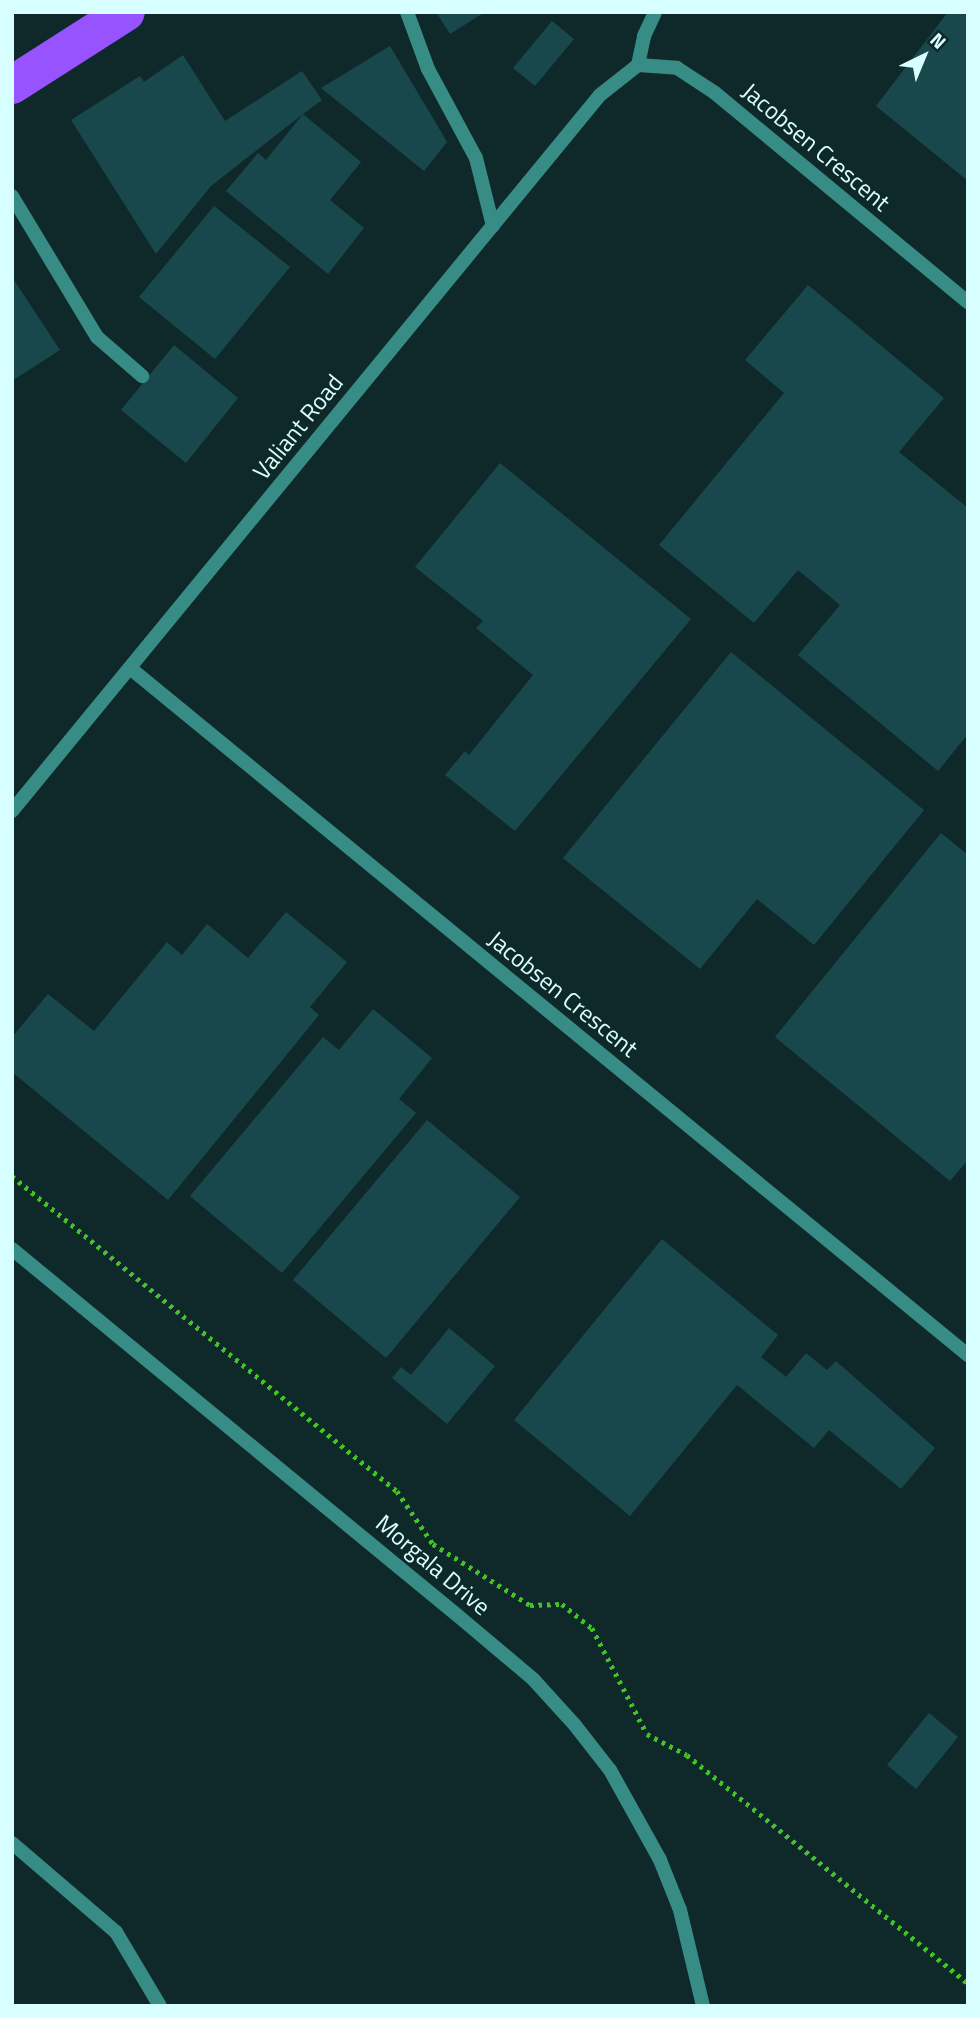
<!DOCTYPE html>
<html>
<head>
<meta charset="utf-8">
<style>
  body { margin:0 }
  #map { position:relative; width:980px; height:2018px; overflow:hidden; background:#0f292a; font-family:"Titillium Web",sans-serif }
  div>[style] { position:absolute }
  .building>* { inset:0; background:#19484c }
  .path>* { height:4.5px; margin-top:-2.25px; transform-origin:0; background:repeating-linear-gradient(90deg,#44c328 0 3.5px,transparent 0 8.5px) }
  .lane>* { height:14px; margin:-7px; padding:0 7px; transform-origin:7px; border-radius:7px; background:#378c85 }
  .street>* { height:14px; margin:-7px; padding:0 7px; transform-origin:7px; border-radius:7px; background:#378c85 }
  .highway>* { height:38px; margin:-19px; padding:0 19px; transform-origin:19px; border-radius:19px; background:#9753ff }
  span { translate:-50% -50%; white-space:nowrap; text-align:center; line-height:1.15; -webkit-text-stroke:5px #0f292a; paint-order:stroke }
  .street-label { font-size:24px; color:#d8ffff }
  .frame { position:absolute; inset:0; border:14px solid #d8ffff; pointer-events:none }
  .north { position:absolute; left:889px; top:21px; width:70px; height:70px; -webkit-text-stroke:5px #0f292a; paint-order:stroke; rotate:43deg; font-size:19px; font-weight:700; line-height:28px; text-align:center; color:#d8ffff }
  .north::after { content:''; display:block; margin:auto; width:24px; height:32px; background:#d8ffff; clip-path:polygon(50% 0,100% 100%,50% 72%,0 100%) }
</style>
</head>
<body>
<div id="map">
  <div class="building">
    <i style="clip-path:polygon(436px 12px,485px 12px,450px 34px)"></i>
    <i style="clip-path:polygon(948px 12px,968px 12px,968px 181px,876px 106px)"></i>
    <i style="clip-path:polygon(552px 21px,574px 39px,535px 86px,513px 68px)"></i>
    <i style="clip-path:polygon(390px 46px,447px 142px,424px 171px,321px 88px)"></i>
    <i style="clip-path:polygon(183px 55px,225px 121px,302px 71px,322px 100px,303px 114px,361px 162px,330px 200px,364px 228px,328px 274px,226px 191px,258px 153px,266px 160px,303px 114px,211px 186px,156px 254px,71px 120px,140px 76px,144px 82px)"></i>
    <i style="clip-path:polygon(214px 206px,290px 267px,215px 359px,139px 297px)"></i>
    <i style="clip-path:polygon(12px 277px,60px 350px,12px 381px)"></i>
    <i style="clip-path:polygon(808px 285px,944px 398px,899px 452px,968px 508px,968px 734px,938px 771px,798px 655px,840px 605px,798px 570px,754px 623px,659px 545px,784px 393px,745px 360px)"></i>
    <i style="clip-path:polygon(174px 345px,238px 398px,186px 463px,121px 410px)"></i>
    <i style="clip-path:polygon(500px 463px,691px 619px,515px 831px,445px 775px,465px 751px,469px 755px,533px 675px,476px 628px,483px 621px,415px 567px)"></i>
    <i style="clip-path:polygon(731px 652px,924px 810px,814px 945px,757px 899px,700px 969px,563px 858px)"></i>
    <i style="clip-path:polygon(941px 833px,968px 855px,968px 1160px,950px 1181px,775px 1037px)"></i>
    <i style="clip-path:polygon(286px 912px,347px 962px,310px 1007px,319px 1015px,168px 1200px,12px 1072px,12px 1037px,48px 994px,94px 1031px,167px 942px,182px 955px,207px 924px,248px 958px)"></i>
    <i style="clip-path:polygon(373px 1009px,432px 1058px,399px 1099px,416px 1113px,282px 1273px,190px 1196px,323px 1037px,339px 1050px)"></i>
    <i style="clip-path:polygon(427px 1120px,520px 1197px,386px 1358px,293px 1280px)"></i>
    <i style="clip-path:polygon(662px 1239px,778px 1335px,761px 1357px,786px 1377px,806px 1353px,827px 1370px,836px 1361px,935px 1448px,901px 1489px,829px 1430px,814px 1448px,737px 1385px,630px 1516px,514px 1420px)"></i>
    <i style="clip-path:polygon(449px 1328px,495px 1366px,447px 1424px,392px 1378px,401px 1367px,411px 1375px)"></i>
    <i style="clip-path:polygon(929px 1713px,958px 1737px,916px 1789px,887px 1765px)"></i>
  </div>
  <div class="path">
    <i style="left:12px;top:1176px;width:497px;rotate:39.3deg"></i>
    <i style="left:397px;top:1491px;width:64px;rotate:55.8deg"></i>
    <i style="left:433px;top:1544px;width:115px;rotate:32.2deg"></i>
    <i style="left:530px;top:1605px;width:32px;rotate:-2deg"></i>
    <i style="left:562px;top:1604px;width:38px;rotate:39deg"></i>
    <i style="left:592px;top:1628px;width:119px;rotate:62.6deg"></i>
    <i style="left:647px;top:1734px;width:45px;rotate:27.7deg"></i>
    <i style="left:687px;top:1755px;width:362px;rotate:39.1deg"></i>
  </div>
  <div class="lane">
    <i style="left:407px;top:12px;width:61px;rotate:69.8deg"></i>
    <i style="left:428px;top:69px;width:101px;rotate:61.7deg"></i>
    <i style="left:476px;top:158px;width:70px;rotate:76deg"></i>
    <i style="left:638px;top:65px;width:30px;rotate:-78deg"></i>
    <i style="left:644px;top:36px;width:26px;rotate:-65deg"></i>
    <i style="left:12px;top:196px;width:165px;rotate:58.9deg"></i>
    <i style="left:97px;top:337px;width:60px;rotate:40.9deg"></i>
  </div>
  <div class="street">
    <i style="left:130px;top:668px;width:1084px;rotate:39.35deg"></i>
    <i style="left:12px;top:811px;width:926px;rotate:-50.61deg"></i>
    <i style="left:600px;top:95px;width:48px;rotate:-38.3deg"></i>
    <i style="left:638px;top:65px;width:39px;rotate:4deg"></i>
    <i style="left:677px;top:68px;width:45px;rotate:33.3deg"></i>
    <i style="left:715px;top:93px;width:328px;rotate:39.6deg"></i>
    <i style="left:12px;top:1249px;width:576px;rotate:39.44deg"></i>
    <i style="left:457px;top:1615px;width:99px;rotate:40.1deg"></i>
    <i style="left:533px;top:1679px;width:61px;rotate:47.7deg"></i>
    <i style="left:574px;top:1724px;width:58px;rotate:52deg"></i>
    <i style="left:610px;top:1770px;width:103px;rotate:60.9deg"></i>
    <i style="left:660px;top:1860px;width:54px;rotate:68.2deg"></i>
    <i style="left:680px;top:1910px;width:99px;rotate:76.5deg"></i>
    <i style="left:12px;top:1843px;width:137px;rotate:40.6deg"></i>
    <i style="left:116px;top:1932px;width:86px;rotate:59.3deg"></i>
  </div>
  <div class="highway">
    <i style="left:12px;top:85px;width:135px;rotate:-32.6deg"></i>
  </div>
  <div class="street-label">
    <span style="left:816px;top:147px;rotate:40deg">Jacobsen Crescent</span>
    <span style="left:298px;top:427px;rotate:-51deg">Valiant Road</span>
    <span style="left:563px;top:994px;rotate:39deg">Jacobsen Crescent</span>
    <span style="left:433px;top:1565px;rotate:40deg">Morgala Drive</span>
  </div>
  <div class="frame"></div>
  <div class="north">N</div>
</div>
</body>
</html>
